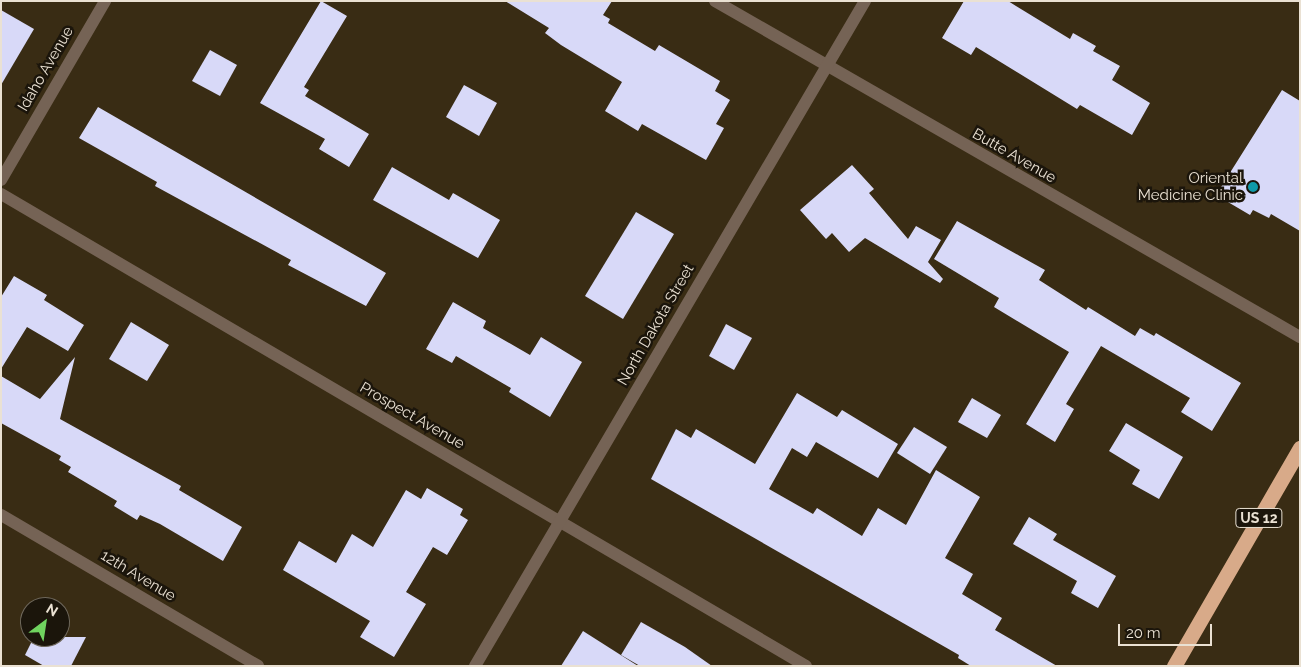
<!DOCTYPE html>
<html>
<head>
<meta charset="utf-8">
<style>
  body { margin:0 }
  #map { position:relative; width:1301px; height:667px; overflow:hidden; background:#392c14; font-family:Raleway,sans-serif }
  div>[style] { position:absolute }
  .building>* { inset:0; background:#d8d9f8 }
  .street>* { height:12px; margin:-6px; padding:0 6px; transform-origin:6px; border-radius:6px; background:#756355 }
  .highway>* { height:15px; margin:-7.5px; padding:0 7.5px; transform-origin:7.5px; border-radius:7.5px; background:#d8aa89 }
  .dots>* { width:14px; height:14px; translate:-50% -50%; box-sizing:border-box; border:2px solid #1b150b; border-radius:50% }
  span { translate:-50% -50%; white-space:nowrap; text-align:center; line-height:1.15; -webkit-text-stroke:5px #1b150b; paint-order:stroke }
  .shield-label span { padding:1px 4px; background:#1b150b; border:1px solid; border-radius:4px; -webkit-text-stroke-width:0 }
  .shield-label { font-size:14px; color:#eae1d3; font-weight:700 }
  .street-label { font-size:15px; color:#eae1d3 }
  .poi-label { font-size:15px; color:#eae1d3 }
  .right { translate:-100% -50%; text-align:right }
  .frame { position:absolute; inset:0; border:2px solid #eae1d3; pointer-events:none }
  .north { position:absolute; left:20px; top:597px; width:50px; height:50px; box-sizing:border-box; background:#1b150b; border:1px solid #6e675b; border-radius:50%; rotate:31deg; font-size:14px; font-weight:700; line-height:20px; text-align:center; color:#eae1d3 }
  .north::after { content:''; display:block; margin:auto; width:18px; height:22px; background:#70d35f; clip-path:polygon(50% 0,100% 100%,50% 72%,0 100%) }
  .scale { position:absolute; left:1118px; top:624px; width:94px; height:22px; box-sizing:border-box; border:2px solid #eae1d3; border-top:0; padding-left:6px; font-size:15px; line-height:18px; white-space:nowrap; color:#eae1d3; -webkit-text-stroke:4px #1b150b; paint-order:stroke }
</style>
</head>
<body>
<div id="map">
  <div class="building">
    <i style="clip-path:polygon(321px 1px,347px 16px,304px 87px,309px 90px,305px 96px,369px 134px,349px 167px,319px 149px,325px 139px,260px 103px)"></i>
    <i style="clip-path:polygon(505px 1px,612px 1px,603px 15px,610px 19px,608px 23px,655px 51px,659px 45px,720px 81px,715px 91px,730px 100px,716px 124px,724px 128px,706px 160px,642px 124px,638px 131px,605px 111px,622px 82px,561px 45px,545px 33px,549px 28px)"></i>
    <i style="clip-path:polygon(964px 1px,1008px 1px,1070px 39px,1073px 33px,1096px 46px,1093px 51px,1120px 66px,1112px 80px,1150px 103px,1132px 135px,1080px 105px,1077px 109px,976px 47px,971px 55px,942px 38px)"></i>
    <i style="clip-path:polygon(1px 10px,34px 29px,1px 85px)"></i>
    <i style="clip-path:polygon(210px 50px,237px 65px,220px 96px,192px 81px)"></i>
    <i style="clip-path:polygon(464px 85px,497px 103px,479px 136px,446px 117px)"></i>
    <i style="clip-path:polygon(1282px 90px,1300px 101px,1300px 231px,1271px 214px,1269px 218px,1253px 210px,1250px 215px,1216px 195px)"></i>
    <i style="clip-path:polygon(98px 107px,386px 273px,366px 306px,288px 265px,291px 260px,155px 186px,157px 182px,79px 138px)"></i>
    <i style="clip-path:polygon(852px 165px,874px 189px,869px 193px,908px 239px,916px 226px,941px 240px,928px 262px,943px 279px,940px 283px,865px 238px,849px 252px,832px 233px,826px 239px,800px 210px)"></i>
    <i style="clip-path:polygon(392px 167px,449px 200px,453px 193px,500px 220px,478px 258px,373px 200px)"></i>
    <i style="clip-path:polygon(636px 212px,674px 234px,623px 319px,585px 296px)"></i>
    <i style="clip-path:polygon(957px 221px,1045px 270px,1039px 280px,1086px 310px,1088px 307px,1135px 336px,1140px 328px,1154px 336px,1156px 333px,1241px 383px,1212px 431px,1181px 412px,1190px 398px,1101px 346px,1066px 404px,1074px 409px,1055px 442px,1026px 424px,1069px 352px,994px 307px,999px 298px,934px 259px)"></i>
    <i style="clip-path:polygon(14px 276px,47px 295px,44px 300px,84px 325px,68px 351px,27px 327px,1px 369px,1px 297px)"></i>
    <i style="clip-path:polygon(453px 302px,486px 321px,483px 328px,530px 355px,541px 337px,582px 362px,550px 417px,509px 392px,511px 388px,456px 356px,452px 363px,426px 349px)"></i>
    <i style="clip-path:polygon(131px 322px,169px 345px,147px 381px,109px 359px)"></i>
    <i style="clip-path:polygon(726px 324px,752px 338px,734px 370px,709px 356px)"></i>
    <i style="clip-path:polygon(75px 357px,60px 419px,181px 486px,179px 490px,242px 527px,223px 561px,160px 524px,140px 515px,137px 520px,114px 506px,117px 501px,68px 472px,71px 467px,59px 460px,61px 456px,1px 423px,1px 376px,40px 399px)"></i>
    <i style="clip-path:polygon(797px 393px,837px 417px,842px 410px,898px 444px,878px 478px,816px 442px,807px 457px,792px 448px,769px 489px,813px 514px,817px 508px,862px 536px,878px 508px,906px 525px,936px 470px,980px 497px,945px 558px,973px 574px,962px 594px,1002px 618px,995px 630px,1057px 666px,971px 666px,958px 658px,959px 655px,651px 479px,676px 429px,691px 438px,696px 429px,755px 464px)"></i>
    <i style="clip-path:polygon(972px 398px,1001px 415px,987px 438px,958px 422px)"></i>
    <i style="clip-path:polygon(1126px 423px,1183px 457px,1159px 499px,1132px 484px,1140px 470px,1109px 451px)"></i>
    <i style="clip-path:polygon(914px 427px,947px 447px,930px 474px,897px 453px)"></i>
    <i style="clip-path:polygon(427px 488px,463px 509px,460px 515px,468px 520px,447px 555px,433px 547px,406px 592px,426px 604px,394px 657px,360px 637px,370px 621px,283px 570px,299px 541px,336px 563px,352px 534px,373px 547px,406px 490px,421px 499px)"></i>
    <i style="clip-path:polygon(1029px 517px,1057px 534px,1053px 540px,1116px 576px,1098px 608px,1071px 593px,1077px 581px,1013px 544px)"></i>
    <i style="clip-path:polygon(641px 622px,685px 647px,712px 666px,640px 666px,621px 655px)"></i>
    <i style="clip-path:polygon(583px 631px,638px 666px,561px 666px)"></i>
    <i style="clip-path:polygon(34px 637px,86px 637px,71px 666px,44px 666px,25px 655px)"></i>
  </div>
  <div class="street">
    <i style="left:715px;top:1px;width:675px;rotate:29.87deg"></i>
    <i style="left:1px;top:180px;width:207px;rotate:-59.8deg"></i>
    <i style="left:1px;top:194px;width:933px;rotate:30.38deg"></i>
    <i style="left:1px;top:515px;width:298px;rotate:30.4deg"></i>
    <i style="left:475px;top:666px;width:771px;rotate:-59.61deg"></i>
  </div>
  <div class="highway">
    <i style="left:1174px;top:666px;width:252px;rotate:-60deg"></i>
  </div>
  <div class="dots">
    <i style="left:1253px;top:187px;background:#0f9aa8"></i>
  </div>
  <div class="shield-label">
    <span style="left:1259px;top:518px">US 12</span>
  </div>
  <div class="street-label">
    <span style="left:46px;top:69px;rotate:-60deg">Idaho Avenue</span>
    <span style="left:1014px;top:156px;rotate:30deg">Butte Avenue</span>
    <span style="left:656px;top:325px;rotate:-60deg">North Dakota Street</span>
    <span style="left:412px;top:416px;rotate:30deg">Prospect Avenue</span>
    <span style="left:138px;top:576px;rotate:31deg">12th Avenue</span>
  </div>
  <div class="poi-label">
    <span class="right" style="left:1243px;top:187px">Oriental<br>Medicine Clinic</span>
  </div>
  <div class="frame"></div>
  <div class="north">N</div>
  <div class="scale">20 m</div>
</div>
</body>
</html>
